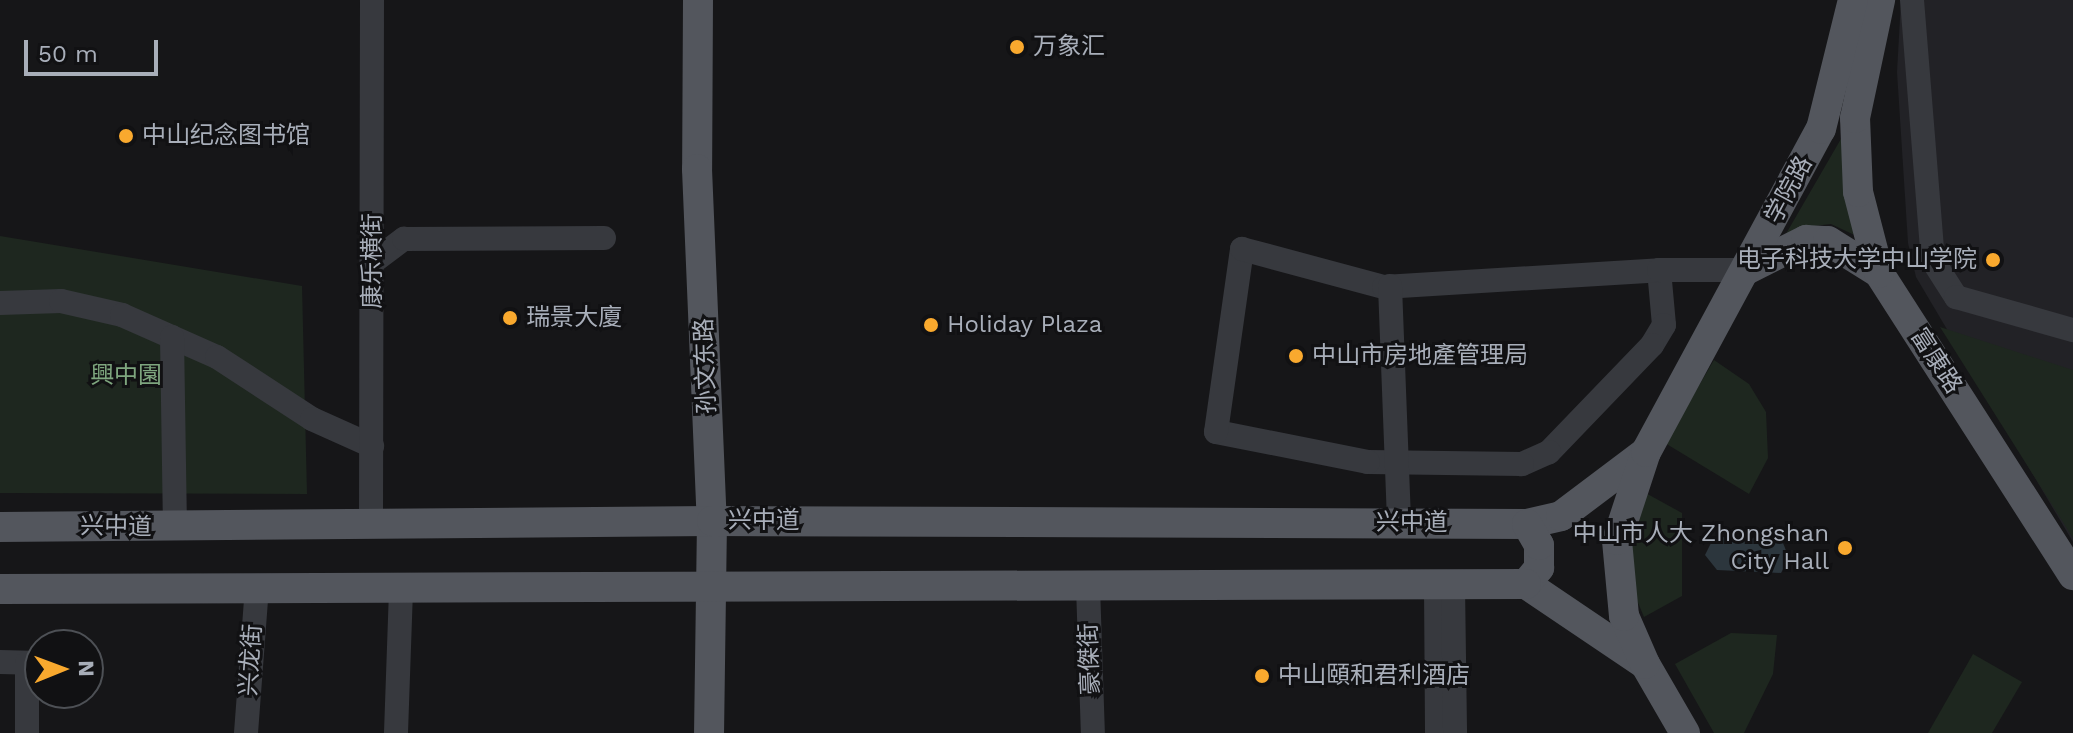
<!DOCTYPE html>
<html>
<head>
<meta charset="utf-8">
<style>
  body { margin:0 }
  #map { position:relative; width:2073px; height:733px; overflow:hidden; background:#161618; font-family:"Work Sans","Noto Sans SC",sans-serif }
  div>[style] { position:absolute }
  .built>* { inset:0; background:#222226 }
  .green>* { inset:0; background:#1e271f }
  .water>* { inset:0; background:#2c363d }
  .minor>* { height:24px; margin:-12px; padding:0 12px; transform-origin:12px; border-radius:12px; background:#37393e }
  .major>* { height:30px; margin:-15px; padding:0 15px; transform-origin:15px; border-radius:15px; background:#53565d }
  .dots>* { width:22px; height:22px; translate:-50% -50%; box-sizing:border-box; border:4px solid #111113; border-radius:50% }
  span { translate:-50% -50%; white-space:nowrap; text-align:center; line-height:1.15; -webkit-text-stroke:6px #111113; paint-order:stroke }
  .poi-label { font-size:24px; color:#a8aeb9 }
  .left { translate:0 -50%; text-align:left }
  .right { translate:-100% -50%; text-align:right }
  .street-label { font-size:24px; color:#a8aeb9 }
  .park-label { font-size:24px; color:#7ea57e }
  .north { position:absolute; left:24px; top:629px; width:80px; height:80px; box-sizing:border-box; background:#111113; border:2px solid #4d5055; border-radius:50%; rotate:89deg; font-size:22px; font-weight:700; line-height:32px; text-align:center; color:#a8aeb9 }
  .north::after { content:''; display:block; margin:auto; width:28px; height:36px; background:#f9a92e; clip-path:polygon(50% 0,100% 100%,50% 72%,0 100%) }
  .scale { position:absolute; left:24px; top:40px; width:134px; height:36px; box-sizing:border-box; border:4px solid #a8aeb9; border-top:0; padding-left:10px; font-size:24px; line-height:28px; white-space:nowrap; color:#a8aeb9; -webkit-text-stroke:6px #111113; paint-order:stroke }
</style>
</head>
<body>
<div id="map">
  <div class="built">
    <i style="clip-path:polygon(1901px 0,2073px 0,2073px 542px,1916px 277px,1908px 243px,1897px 72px)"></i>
  </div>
  <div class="green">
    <i style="clip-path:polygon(1849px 125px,1863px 239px,1831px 224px,1805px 227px,1783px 239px)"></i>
    <i style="clip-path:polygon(0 236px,302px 286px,307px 494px,0 493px)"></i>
    <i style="clip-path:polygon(1940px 327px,2073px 370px,2073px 538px)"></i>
    <i style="clip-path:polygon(1714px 360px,1749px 384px,1766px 412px,1768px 458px,1749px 494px,1665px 443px)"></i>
    <i style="clip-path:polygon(1642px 491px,1682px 513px,1682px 596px,1644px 617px,1634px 593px,1628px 543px)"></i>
    <i style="clip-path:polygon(1731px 633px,1777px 635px,1773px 674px,1744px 733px,1714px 733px,1675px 664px)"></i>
    <i style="clip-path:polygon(1973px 654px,2022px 682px,1992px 733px,1928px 733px)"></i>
  </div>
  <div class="water">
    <i style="clip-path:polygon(1714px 537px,1781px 538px,1789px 558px,1781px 573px,1717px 570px,1705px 555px)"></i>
  </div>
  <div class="minor">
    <i style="left:1912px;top:0;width:262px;rotate:85.4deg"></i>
    <i style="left:1933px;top:261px;width:43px;rotate:57.4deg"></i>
    <i style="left:1956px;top:297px;width:122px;rotate:15.8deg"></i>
    <i style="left:373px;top:262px;width:39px;rotate:-37deg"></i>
    <i style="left:404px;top:239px;width:200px;rotate:-0.3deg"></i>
    <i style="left:1659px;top:270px;width:55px;rotate:84.8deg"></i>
    <i style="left:1664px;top:325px;width:23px;rotate:121deg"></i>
    <i style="left:1652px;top:345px;width:149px;rotate:133.9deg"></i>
    <i style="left:1549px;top:452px;width:30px;rotate:156deg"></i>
    <i style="left:1522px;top:464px;width:154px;rotate:-179.3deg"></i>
    <i style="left:1368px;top:462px;width:155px;rotate:-168.8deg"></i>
    <i style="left:1216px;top:432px;width:185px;rotate:-81.9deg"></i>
    <i style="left:1242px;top:249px;width:147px;rotate:15deg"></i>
    <i style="left:1384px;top:287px;width:276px;rotate:-3.5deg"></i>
    <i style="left:1659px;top:270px;width:88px"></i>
    <i style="left:1390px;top:286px;width:237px;rotate:87.8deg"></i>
    <i style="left:0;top:303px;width:61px;rotate:-1.9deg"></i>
    <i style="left:61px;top:301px;width:63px;rotate:12.9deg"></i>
    <i style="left:122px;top:315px;width:104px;rotate:23.9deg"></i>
    <i style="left:217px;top:357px;width:113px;rotate:33.1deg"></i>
    <i style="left:312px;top:419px;width:66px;rotate:24.2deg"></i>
    <i style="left:172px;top:337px;width:191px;rotate:89.1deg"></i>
    <i style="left:371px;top:522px;width:522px;rotate:-89.89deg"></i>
    <i style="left:1088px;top:586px;width:147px;rotate:88.1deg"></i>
    <i style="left:1436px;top:586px;width:147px;rotate:89.6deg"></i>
    <i style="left:1453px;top:586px;width:147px;rotate:89.2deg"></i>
    <i style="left:0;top:662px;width:40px;rotate:1.4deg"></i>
    <i style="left:27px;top:733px;width:70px;rotate:-90deg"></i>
    <i style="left:246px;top:733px;width:147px;rotate:-85.7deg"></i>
    <i style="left:396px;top:733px;width:146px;rotate:-88deg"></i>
  </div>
  <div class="major">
    <i style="left:698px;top:0;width:169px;rotate:90.3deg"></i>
    <i style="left:697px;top:169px;width:352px;rotate:87.6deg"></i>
    <i style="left:712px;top:521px;width:212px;rotate:90.8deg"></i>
    <i style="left:1748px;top:269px;width:65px;rotate:-26.6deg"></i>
    <i style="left:1806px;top:240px;width:22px;rotate:3deg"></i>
    <i style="left:1828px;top:241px;width:60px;rotate:32.1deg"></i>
    <i style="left:1879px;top:273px;width:359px;rotate:57.3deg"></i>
    <i style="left:1879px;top:273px;width:84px;rotate:-104.5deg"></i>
    <i style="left:1858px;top:192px;width:74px;rotate:-92.3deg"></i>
    <i style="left:1855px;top:118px;width:121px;rotate:-78deg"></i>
    <i style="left:0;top:527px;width:712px;rotate:-0.48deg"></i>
    <i style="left:712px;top:521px;width:815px;rotate:0.21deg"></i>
    <i style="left:1527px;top:524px;width:35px;rotate:-13deg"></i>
    <i style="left:1561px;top:516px;width:106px;rotate:-37deg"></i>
    <i style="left:1526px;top:584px;width:141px;rotate:34deg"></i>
    <i style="left:1526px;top:584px;width:21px;rotate:-51deg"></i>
    <i style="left:1539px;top:568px;width:23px;rotate:-90deg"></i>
    <i style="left:1539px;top:545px;width:24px;rotate:-120deg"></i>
    <i style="left:0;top:589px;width:1526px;rotate:-0.19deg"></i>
    <i style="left:1685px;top:733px;width:80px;rotate:-120.1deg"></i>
    <i style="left:1645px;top:664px;width:52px;rotate:-113.6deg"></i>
    <i style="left:1624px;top:616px;width:76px;rotate:-95.3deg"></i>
    <i style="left:1617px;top:540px;width:93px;rotate:-71.8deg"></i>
    <i style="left:1646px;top:452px;width:367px;rotate:-61.6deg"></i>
    <i style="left:1821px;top:129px;width:133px;rotate:-76.1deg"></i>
  </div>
  <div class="dots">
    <i style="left:1017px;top:47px;background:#f9a92e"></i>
    <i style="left:126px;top:136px;background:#f9a92e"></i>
    <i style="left:1993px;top:260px;background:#f9a92e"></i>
    <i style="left:510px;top:318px;background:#f9a92e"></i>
    <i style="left:931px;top:325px;background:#f9a92e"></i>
    <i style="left:1296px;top:356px;background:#f9a92e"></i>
    <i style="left:1845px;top:548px;background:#f9a92e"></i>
    <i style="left:1262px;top:676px;background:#f9a92e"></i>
  </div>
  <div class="poi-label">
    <span class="left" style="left:1033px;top:47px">万象汇</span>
    <span class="left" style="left:142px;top:136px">中山纪念图书馆</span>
    <span class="right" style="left:1977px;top:260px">电子科技大学中山学院</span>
    <span class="left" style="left:526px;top:318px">瑞景大廈</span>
    <span class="left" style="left:947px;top:325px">Holiday Plaza</span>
    <span class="left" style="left:1312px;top:356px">中山市房地產管理局</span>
    <span class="right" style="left:1829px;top:548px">中山市人大 Zhongshan<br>City Hall</span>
    <span class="left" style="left:1278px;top:676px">中山頤和君利酒店</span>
  </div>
  <div class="street-label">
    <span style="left:1789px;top:190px;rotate:-62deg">学院路</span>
    <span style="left:373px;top:261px;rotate:-90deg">康乐横街</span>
    <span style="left:1936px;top:361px;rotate:57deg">富康路</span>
    <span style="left:706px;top:366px;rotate:-92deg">孙文东路</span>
    <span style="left:764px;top:521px">兴中道</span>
    <span style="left:1412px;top:523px">兴中道</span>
    <span style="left:116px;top:527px;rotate:1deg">兴中道</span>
    <span style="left:1090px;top:659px;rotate:-92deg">豪傑街</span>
    <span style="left:251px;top:660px;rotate:-86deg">兴龙街</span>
  </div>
  <div class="park-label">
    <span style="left:126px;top:376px">興中園</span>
  </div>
  <div class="north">N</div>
  <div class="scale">50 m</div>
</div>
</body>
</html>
